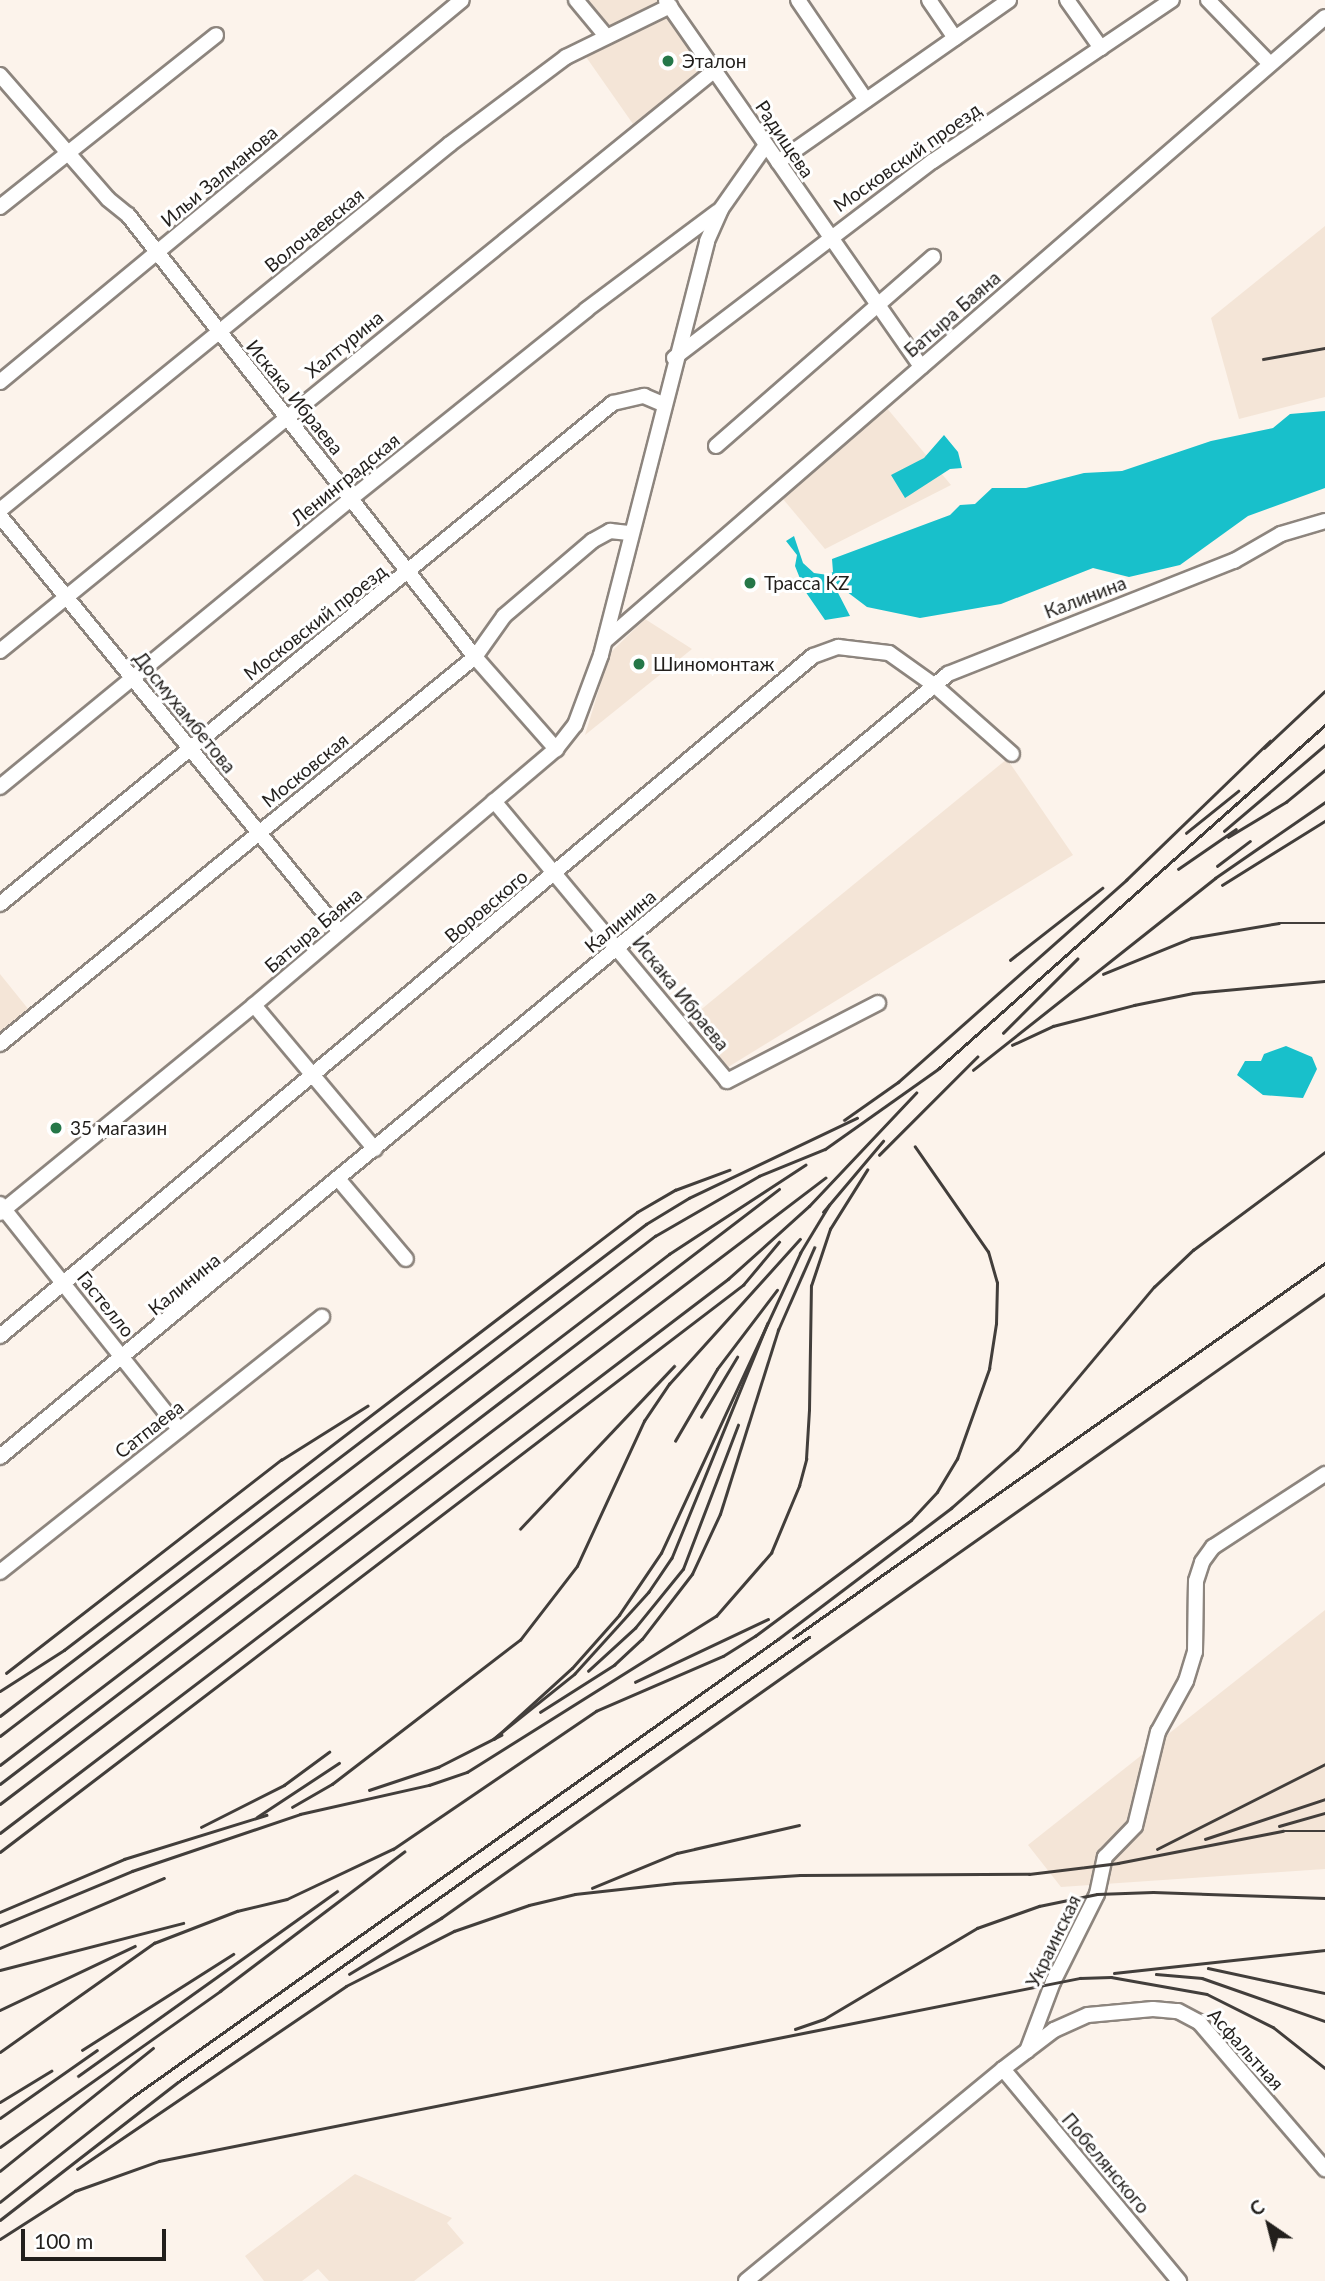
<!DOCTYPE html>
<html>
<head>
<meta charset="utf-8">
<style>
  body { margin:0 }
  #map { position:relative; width:1325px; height:2281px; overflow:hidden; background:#fcf3eb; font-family:Lato,sans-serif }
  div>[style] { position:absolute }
  .built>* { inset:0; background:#f4e5d7 }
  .water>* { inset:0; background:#18c0cb }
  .roads { filter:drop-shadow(2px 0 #8d857e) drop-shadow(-2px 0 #8d857e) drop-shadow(0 2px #8d857e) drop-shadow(0 -2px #8d857e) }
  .minor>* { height:14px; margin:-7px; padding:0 7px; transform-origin:7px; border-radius:7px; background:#fff }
  .rail>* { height:2.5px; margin:-1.25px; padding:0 1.25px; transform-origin:1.25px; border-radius:1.25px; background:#423e3b }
  .dots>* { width:19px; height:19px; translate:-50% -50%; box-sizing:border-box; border:4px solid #fff; border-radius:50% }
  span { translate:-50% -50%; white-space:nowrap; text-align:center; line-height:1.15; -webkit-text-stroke:6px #fff; paint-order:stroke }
  .poi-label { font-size:19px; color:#221f1c }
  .left { translate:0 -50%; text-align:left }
  .street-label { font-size:19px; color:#221f1c }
  .north { position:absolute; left:1234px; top:2190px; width:70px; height:70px; -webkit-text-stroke:5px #fff; paint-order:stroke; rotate:325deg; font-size:19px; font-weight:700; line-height:28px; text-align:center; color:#221f1c }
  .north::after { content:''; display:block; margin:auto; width:24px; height:32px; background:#221f1c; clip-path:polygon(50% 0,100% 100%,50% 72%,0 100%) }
  .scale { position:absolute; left:21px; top:2229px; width:145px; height:32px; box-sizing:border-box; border:4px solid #221f1c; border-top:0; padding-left:9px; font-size:21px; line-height:24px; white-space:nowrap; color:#221f1c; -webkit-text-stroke:5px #fff; paint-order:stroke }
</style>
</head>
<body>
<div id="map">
  <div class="built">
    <i style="clip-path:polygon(584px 0,660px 0,662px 4px,608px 27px)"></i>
    <i style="clip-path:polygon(669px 12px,708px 70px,633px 124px,584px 54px)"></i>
    <i style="clip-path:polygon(1325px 226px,1325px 397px,1239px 419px,1211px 318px)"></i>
    <i style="clip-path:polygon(886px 407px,951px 485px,825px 549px,783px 499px)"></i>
    <i style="clip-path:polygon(645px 619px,692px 649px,585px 735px,610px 653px)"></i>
    <i style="clip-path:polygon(1007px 759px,1073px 855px,725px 1069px,687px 1021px)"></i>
    <i style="clip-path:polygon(0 974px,29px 1010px,0 1035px)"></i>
    <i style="clip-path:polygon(1325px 1610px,1325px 1869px,1061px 1887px,1028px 1845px)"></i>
    <i style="clip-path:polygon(355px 2174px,452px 2218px,447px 2223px,464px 2243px,414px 2281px,329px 2281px,318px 2269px,302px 2281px,264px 2281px,245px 2256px)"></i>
  </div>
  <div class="water">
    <i style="clip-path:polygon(1325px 411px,1325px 488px,1248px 516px,1180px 565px,1129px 577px,1093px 568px,1001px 604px,920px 618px,867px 607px,838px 585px,835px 587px,850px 616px,825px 620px,805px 591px,795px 566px,797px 555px,786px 541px,794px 536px,803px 563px,814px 573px,828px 575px,833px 572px,832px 559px,950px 515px,960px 505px,975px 504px,992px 488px,1026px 488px,1084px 473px,1122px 471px,1211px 441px,1273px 428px,1290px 414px)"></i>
    <i style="clip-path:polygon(944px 435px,958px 452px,962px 468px,950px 469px,905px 498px,891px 475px,924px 458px)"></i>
    <i style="clip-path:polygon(1286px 1046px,1312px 1057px,1317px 1069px,1303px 1098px,1263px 1095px,1237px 1075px,1245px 1061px,1261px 1061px,1264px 1054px)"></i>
  </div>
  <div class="roads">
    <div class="minor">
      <i style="left:576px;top:0;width:47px;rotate:50.2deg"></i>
      <i style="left:798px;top:0;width:121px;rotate:55.8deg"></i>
      <i style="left:929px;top:0;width:46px;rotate:55.6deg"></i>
      <i style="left:1067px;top:0;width:59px;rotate:54.7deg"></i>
      <i style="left:1208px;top:0;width:89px;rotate:45.9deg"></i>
      <i style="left:666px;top:1px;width:446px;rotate:55.1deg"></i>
      <i style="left:0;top:75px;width:164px;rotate:48.9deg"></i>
      <i style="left:108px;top:199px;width:26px;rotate:39deg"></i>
      <i style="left:128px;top:215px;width:562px;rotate:51.87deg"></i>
      <i style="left:475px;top:657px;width:123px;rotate:48.6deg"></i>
      <i style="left:778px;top:162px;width:282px;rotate:-35deg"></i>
      <i style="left:0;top:207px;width:276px;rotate:-38.5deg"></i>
      <i style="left:674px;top:358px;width:325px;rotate:-37.3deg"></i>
      <i style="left:933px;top:161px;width:288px;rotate:-34deg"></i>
      <i style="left:0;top:382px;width:599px;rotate:-39.59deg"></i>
      <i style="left:716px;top:446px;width:288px;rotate:-41.1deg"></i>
      <i style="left:0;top:510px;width:580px;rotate:-39.12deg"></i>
      <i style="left:450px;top:144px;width:145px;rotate:-36.9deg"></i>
      <i style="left:566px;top:57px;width:116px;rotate:-26.1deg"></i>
      <i style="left:0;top:516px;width:537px;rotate:50.74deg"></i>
      <i style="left:605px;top:641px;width:953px;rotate:-40.91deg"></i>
      <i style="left:0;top:651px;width:921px;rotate:-39.1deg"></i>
      <i style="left:0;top:787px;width:457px;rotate:-39.4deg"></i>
      <i style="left:353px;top:497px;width:299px;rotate:-38.7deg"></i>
      <i style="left:586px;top:310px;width:164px;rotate:-36.8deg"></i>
      <i style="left:494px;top:801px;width:364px;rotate:50.2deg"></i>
      <i style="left:727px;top:1081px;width:170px;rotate:-27.3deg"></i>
      <i style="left:0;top:904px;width:792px;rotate:-39.26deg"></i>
      <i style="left:613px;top:403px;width:32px;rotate:-13deg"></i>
      <i style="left:644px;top:396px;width:21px;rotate:23deg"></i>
      <i style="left:254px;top:1005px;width:188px;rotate:50deg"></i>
      <i style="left:0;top:1044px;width:613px;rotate:-39.17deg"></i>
      <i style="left:475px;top:657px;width:50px;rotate:-54.7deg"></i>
      <i style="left:504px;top:616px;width:116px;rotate:-40.4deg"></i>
      <i style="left:592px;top:541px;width:21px;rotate:-29deg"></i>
      <i style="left:610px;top:531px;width:19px;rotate:6deg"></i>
      <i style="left:340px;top:1181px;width:102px;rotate:49.8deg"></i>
      <i style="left:0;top:1204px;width:288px;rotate:51.5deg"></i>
      <i style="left:0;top:1213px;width:328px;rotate:-39.3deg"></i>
      <i style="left:254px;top:1005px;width:396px;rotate:-40.3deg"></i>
      <i style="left:556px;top:749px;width:31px;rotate:-52deg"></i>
      <i style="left:575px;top:725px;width:75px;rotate:-69.6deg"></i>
      <i style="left:601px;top:655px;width:427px;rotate:-75.6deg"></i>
      <i style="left:707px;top:241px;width:35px;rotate:-66deg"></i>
      <i style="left:721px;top:209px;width:78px;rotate:-54.9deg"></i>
      <i style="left:0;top:1336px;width:1060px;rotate:-39.91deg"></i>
      <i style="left:813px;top:656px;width:27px;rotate:-20deg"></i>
      <i style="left:838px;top:647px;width:51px;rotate:6.7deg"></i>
      <i style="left:889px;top:653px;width:55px;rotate:35.4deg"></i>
      <i style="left:934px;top:685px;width:104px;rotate:41.5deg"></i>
      <i style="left:0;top:1457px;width:1230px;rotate:-39.55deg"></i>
      <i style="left:948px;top:674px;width:308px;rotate:-21.6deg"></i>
      <i style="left:1234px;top:561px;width:54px;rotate:-29.9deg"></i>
      <i style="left:1281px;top:534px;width:46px;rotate:-16.5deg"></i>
      <i style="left:0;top:1572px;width:411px;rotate:-38.4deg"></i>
      <i style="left:1027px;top:2051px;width:74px;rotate:-69.4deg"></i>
      <i style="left:1053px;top:1982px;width:98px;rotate:-63.4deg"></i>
      <i style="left:1097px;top:1894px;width:38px;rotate:-78deg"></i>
      <i style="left:1105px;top:1857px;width:43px;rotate:-45.9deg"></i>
      <i style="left:1135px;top:1826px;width:97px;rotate:-76.3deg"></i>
      <i style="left:1158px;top:1732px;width:58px;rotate:-61.2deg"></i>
      <i style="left:1186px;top:1681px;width:30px;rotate:-73deg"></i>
      <i style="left:1195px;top:1652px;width:71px;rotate:-89.2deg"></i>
      <i style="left:1196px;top:1581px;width:20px;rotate:-72deg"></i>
      <i style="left:1202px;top:1562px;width:19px;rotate:-54deg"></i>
      <i style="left:1213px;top:1547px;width:134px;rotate:-33.1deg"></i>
      <i style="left:1003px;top:2069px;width:276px;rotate:50.3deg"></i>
      <i style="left:746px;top:2281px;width:333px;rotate:-39.5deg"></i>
      <i style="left:1003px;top:2069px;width:64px;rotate:-37.4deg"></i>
      <i style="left:1054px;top:2030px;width:37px;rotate:-24deg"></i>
      <i style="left:1088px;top:2015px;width:65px;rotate:-5.3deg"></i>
      <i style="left:1153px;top:2009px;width:25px;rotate:5deg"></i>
      <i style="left:1178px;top:2011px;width:24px;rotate:28deg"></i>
      <i style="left:1199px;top:2022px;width:194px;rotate:49.4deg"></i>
    </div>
  </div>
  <div class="rail">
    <i style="left:1263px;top:359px;width:63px;rotate:-10.1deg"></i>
    <i style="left:1264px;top:748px;width:83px;rotate:-43.1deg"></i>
    <i style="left:1224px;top:831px;width:133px;rotate:-40.4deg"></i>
    <i style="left:1186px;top:833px;width:67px;rotate:-38.9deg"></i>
    <i style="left:1228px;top:837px;width:68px;rotate:-31.1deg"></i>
    <i style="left:1286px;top:802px;width:50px;rotate:-39.4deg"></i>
    <i style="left:1217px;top:866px;width:41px;rotate:-37.1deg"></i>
    <i style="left:1178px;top:869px;width:70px;rotate:-34.6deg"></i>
    <i style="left:1222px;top:885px;width:121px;rotate:-31.9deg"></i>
    <i style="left:1010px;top:960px;width:117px;rotate:-38deg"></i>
    <i style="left:1103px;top:974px;width:95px;rotate:-22.2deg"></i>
    <i style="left:1191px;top:938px;width:89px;rotate:-9.7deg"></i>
    <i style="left:1279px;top:923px;width:46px"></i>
    <i style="left:1003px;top:1033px;width:105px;rotate:-45deg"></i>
    <i style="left:1012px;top:1045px;width:45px;rotate:-24.9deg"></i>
    <i style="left:1053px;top:1026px;width:84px;rotate:-14.5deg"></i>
    <i style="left:1134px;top:1005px;width:60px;rotate:-11.5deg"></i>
    <i style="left:1193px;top:993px;width:133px;rotate:-5.2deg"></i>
    <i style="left:973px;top:1070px;width:309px;rotate:-38.4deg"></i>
    <i style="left:1215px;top:878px;width:134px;rotate:-34.6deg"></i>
    <i style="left:844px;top:1120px;width:66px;rotate:-35.1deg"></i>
    <i style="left:898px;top:1082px;width:305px;rotate:-41.5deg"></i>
    <i style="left:1126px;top:880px;width:200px;rotate:-44deg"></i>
    <i style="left:879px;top:1155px;width:139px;rotate:-45deg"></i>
    <i style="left:823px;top:1212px;width:93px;rotate:-49.8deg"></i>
    <i style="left:768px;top:1323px;width:254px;rotate:112.2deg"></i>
    <i style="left:672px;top:1558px;width:41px;rotate:124.1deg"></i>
    <i style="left:649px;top:1592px;width:110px;rotate:132.1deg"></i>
    <i style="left:575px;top:1674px;width:104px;rotate:141.3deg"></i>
    <i style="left:494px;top:1739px;width:105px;rotate:-42.3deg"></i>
    <i style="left:572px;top:1668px;width:71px;rotate:-48.4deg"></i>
    <i style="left:619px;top:1615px;width:75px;rotate:-55.9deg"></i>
    <i style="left:661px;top:1553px;width:331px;rotate:-65.1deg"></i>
    <i style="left:800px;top:1253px;width:56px;rotate:-58.9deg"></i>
    <i style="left:701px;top:1417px;width:70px;rotate:-59deg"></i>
    <i style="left:675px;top:1441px;width:83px;rotate:-59.7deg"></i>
    <i style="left:717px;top:1369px;width:99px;rotate:-52.8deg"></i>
    <i style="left:520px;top:1529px;width:224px;rotate:-46.6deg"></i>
    <i style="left:793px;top:1638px;width:651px;rotate:-35.18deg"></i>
    <i style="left:588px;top:1671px;width:64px;rotate:-42.5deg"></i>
    <i style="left:635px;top:1628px;width:76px;rotate:-50.9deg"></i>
    <i style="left:683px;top:1569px;width:154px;rotate:-69.1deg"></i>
    <i style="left:6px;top:1673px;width:348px;rotate:-37.8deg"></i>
    <i style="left:281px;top:1460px;width:102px;rotate:-32.1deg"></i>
    <i style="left:635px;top:1682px;width:147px;rotate:-25.3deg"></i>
    <i style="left:0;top:1691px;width:76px;rotate:-32.6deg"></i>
    <i style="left:64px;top:1650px;width:721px;rotate:-37.39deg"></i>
    <i style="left:637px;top:1212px;width:44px;rotate:-30.1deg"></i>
    <i style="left:675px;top:1190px;width:58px;rotate:-20.3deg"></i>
    <i style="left:540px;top:1712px;width:88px;rotate:-32.4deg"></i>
    <i style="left:614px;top:1665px;width:38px;rotate:-43deg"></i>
    <i style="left:642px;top:1639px;width:82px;rotate:-52.4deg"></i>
    <i style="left:692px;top:1574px;width:66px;rotate:-65deg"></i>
    <i style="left:720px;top:1514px;width:193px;rotate:-72.5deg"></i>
    <i style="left:778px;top:1330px;width:90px;rotate:-66.3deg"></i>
    <i style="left:0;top:1716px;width:812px;rotate:-37.29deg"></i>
    <i style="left:646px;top:1224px;width:50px;rotate:-31.2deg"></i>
    <i style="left:689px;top:1198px;width:186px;rotate:-25.5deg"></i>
    <i style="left:0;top:1736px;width:824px;rotate:-37.36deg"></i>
    <i style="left:655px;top:1236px;width:120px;rotate:-30deg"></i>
    <i style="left:759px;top:1176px;width:71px;rotate:-22.2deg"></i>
    <i style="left:825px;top:1149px;width:138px;rotate:-35.3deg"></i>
    <i style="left:938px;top:1069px;width:518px;rotate:-41.63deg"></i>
    <i style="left:0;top:1765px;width:842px;rotate:-37.37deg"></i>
    <i style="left:669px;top:1254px;width:163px;rotate:-33.2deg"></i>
    <i style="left:0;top:1784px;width:980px;rotate:-37.37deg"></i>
    <i style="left:369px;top:1790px;width:73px;rotate:-18.4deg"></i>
    <i style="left:438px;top:1767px;width:71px;rotate:-26.9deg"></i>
    <i style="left:0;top:1804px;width:1036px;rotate:-37.19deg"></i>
    <i style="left:292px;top:1807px;width:46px;rotate:-29.9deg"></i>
    <i style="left:332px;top:1784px;width:237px;rotate:-37.5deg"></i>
    <i style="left:520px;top:1640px;width:93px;rotate:-52.4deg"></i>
    <i style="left:577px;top:1566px;width:160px;rotate:-65.2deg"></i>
    <i style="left:644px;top:1421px;width:45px;rotate:-56deg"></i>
    <i style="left:669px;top:1384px;width:195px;rotate:-47.9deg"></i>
    <i style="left:257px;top:1817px;width:98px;rotate:-33.4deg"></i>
    <i style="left:1279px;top:1826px;width:48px;rotate:-15.8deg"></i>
    <i style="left:201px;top:1827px;width:93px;rotate:-26.8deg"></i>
    <i style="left:284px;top:1785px;width:56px;rotate:-36.3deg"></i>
    <i style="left:0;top:1833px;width:915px;rotate:-37.27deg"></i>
    <i style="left:728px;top:1279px;width:109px;rotate:-42deg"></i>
    <i style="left:809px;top:1206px;width:156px;rotate:-46.6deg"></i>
    <i style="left:1205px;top:1839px;width:126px;rotate:-18.4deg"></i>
    <i style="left:1157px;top:1849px;width:188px;rotate:-26.8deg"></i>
    <i style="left:0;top:1852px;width:935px;rotate:-37.35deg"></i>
    <i style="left:743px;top:1285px;width:56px;rotate:-50.1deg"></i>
    <i style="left:592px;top:1888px;width:92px;rotate:-22.4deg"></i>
    <i style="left:677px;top:1853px;width:125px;rotate:-12.9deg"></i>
    <i style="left:0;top:1912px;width:135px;rotate:-23.1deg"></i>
    <i style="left:124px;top:1859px;width:149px;rotate:-17.2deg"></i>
    <i style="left:0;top:1926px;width:143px;rotate:-22.6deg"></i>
    <i style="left:132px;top:1871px;width:177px;rotate:-18.7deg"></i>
    <i style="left:300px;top:1814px;width:132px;rotate:-12.7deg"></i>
    <i style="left:429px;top:1785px;width:40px;rotate:-18.9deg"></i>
    <i style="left:467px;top:1772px;width:294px;rotate:-32.1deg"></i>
    <i style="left:716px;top:1616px;width:84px;rotate:-48.9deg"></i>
    <i style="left:771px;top:1553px;width:73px;rotate:-67.3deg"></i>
    <i style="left:799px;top:1486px;width:28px;rotate:-75deg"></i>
    <i style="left:806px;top:1459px;width:49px;rotate:-86.5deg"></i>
    <i style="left:809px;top:1410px;width:124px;rotate:-89.1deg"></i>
    <i style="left:811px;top:1286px;width:60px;rotate:-71.6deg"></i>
    <i style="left:830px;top:1229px;width:70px;rotate:-57.9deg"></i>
    <i style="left:0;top:1948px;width:178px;rotate:-23.1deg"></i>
    <i style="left:1208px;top:1968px;width:120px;rotate:12.1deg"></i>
    <i style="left:0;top:1970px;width:189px;rotate:-14.4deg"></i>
    <i style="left:1114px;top:1973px;width:212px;rotate:-6.2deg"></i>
    <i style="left:349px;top:1974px;width:108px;rotate:-31.3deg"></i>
    <i style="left:441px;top:1918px;width:1082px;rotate:-35.22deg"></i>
    <i style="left:1156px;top:1974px;width:46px;rotate:5deg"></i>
    <i style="left:1202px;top:1978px;width:130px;rotate:19.3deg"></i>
    <i style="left:0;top:2010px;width:149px;rotate:-25.4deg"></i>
    <i style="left:795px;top:2029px;width:31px;rotate:-19deg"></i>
    <i style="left:824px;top:2019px;width:178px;rotate:-30.7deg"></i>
    <i style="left:977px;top:1928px;width:66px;rotate:-19.5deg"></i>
    <i style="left:1039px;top:1906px;width:59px;rotate:-11.7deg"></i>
    <i style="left:1097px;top:1894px;width:56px;rotate:-2deg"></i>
    <i style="left:1153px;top:1892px;width:172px;rotate:2deg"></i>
    <i style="left:82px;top:2050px;width:179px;rotate:-32.4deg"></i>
    <i style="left:0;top:2052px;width:189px;rotate:-35.3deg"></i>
    <i style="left:154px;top:1943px;width:89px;rotate:-21.1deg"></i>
    <i style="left:237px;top:1911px;width:51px;rotate:-13.5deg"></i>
    <i style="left:287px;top:1899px;width:117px;rotate:-25.3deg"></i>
    <i style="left:393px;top:1849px;width:245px;rotate:-34.2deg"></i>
    <i style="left:596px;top:1711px;width:138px;rotate:-23.4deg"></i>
    <i style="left:723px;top:1656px;width:38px;rotate:-32deg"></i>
    <i style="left:755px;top:1636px;width:194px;rotate:-36.6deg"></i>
    <i style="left:911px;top:1520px;width:38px;rotate:-47deg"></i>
    <i style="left:937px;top:1492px;width:39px;rotate:-59deg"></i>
    <i style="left:957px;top:1459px;width:96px;rotate:-70.4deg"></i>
    <i style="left:989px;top:1369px;width:46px;rotate:-81.2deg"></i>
    <i style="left:996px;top:1324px;width:41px;rotate:-88.6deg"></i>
    <i style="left:997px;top:1283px;width:32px;rotate:-106deg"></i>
    <i style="left:988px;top:1252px;width:128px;rotate:-124.8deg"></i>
    <i style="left:78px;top:2076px;width:318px;rotate:-35.5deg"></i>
    <i style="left:0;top:2102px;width:60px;rotate:-31.3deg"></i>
    <i style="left:0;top:2118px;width:118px;rotate:-35deg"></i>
    <i style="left:0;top:2147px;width:270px;rotate:-35.3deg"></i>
    <i style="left:220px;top:1991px;width:231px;rotate:-37.1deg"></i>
    <i style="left:77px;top:2169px;width:325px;rotate:-34.2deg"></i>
    <i style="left:346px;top:1986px;width:121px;rotate:-27deg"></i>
    <i style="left:454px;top:1931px;width:79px;rotate:-19.1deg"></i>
    <i style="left:529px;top:1905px;width:47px;rotate:-13.4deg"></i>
    <i style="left:575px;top:1894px;width:100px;rotate:-6.3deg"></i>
    <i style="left:674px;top:1883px;width:126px;rotate:-3.6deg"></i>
    <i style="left:800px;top:1875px;width:229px;rotate:-0.3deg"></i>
    <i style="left:1029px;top:1874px;width:90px;rotate:-7deg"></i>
    <i style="left:1118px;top:1863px;width:168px;rotate:-11deg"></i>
    <i style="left:1283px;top:1831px;width:42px"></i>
    <i style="left:0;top:2171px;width:196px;rotate:-38.8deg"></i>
    <i style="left:0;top:2202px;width:167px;rotate:-38.4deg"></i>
    <i style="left:131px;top:2098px;width:793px;rotate:-35.35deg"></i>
    <i style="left:778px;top:1639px;width:217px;rotate:-37.1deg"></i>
    <i style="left:951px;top:1508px;width:88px;rotate:-41.3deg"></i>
    <i style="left:1017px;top:1450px;width:213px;rotate:-50deg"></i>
    <i style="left:1154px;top:1287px;width:54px;rotate:-43.5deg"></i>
    <i style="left:1193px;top:1250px;width:164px;rotate:-36.6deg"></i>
    <i style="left:0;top:2220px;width:225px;rotate:-37.8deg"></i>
    <i style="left:178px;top:2082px;width:772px;rotate:-35.19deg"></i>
    <i style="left:0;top:2239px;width:89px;rotate:-32.6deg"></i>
    <i style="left:75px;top:2191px;width:89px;rotate:-19.7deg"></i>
    <i style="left:159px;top:2161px;width:939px;rotate:-11.24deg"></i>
    <i style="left:1080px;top:1978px;width:31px;rotate:-2deg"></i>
    <i style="left:1111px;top:1977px;width:97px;rotate:10deg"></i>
    <i style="left:1207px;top:1994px;width:74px;rotate:26.6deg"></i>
    <i style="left:1273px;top:2027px;width:66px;rotate:38.3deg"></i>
  </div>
  <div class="dots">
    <i style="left:668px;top:61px;background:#257748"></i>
    <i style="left:750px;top:583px;background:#257748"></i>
    <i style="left:639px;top:664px;background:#257748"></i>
    <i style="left:56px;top:1128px;background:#257748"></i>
  </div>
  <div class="poi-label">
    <span class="left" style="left:682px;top:61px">Эталон</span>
    <span class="left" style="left:764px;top:583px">Трасса KZ</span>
    <span class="left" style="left:653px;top:664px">Шиномонтаж</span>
    <span class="left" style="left:70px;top:1128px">35 магазин</span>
  </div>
  <div class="street-label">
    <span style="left:785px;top:139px;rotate:56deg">Радищева</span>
    <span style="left:907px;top:157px;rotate:-35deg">Московский проезд</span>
    <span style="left:219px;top:176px;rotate:-40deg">Ильи Залманова</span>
    <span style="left:314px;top:230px;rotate:-39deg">Волочаевская</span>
    <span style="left:952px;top:314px;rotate:-41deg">Батыра Баяна</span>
    <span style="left:344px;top:344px;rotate:-39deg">Халтурина</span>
    <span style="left:295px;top:397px;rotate:51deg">Искака Ибраева</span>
    <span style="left:345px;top:479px;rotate:-39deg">Ленинградская</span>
    <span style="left:1085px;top:597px;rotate:-21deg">Калинина</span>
    <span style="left:315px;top:622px;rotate:-38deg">Московский проезд</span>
    <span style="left:185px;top:712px;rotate:51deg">Досмухамбетова</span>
    <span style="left:305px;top:770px;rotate:-39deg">Московская</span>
    <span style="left:486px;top:906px;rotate:-40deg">Воровского</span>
    <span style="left:620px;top:921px;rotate:-40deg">Калинина</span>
    <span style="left:313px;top:930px;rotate:-40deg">Батыра Баяна</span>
    <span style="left:681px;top:993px;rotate:51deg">Искака Ибраева</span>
    <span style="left:184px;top:1284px;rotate:-39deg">Калинина</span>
    <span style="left:106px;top:1304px;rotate:51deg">Гастелло</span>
    <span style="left:149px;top:1429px;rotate:-38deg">Сатпаева</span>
    <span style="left:1053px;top:1941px;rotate:-64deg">Украинская</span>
    <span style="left:1246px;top:2049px;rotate:48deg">Асфальтная</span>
    <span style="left:1106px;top:2163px;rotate:50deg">Побелянского</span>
  </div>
  <div class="north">С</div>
  <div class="scale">100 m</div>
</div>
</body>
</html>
